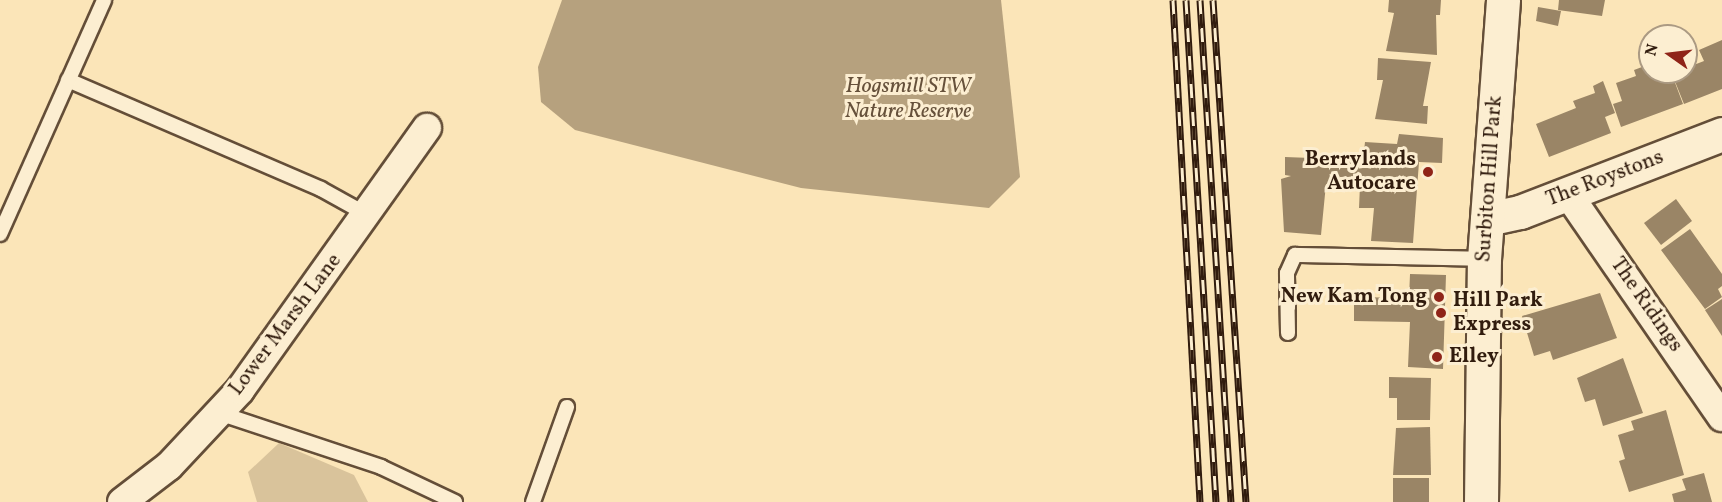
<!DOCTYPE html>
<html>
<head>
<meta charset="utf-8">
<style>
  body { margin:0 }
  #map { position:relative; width:1722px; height:502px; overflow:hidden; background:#fbe5b8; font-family:Vollkorn,serif }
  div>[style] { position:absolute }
  .green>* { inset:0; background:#d9c39b }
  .water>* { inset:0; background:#b6a17e }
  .building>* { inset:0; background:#9a8566 }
  .roads { filter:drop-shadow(2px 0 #644e38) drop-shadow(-2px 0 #644e38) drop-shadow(0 2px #644e38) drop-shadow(0 -2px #644e38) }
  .service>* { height:14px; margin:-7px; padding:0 7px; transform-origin:7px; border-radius:7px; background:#fceed1 }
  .minor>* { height:28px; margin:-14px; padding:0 14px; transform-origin:14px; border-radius:14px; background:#fceed1 }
  .tertiary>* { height:33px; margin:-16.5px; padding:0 16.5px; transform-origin:16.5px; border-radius:16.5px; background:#fceed1 }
  .rail>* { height:7px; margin-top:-3.5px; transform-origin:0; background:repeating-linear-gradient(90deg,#fceed1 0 14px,#311c0e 0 28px); box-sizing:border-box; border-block:2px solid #311c0e }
  .dots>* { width:16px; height:16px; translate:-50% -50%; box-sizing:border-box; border:3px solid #fceed1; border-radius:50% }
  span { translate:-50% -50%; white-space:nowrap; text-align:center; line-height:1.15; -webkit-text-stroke:6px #fceed1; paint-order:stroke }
  .poi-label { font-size:21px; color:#311c0e; font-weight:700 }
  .right { translate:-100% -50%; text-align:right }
  .left { translate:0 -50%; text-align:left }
  .street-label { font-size:21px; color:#311c0e }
  .water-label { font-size:22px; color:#66513b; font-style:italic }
  .north { position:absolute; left:1638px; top:24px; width:60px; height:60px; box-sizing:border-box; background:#fceed1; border:2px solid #ab9a83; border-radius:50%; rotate:284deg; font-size:16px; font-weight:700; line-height:24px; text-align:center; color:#311c0e }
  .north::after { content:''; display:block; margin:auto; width:21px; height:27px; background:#8f2418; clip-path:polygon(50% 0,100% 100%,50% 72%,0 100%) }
</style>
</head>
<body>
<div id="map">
  <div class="green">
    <i style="clip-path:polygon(279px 443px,354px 475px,368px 502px,257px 502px,248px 472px)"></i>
  </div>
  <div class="water">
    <i style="clip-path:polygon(562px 0,1001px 0,1020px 177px,989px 208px,801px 188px,575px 130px,541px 102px,538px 67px)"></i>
  </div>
  <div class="building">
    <i style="clip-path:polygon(1389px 0,1441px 0,1440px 15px,1436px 15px,1437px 55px,1386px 51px,1394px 13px,1388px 12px)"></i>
    <i style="clip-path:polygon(1559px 0,1605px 0,1602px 16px,1558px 10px)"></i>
    <i style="clip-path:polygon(1538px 7px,1561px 11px,1558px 26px,1536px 21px)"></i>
    <i style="clip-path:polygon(1722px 40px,1722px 89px,1684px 104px,1672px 74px,1686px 72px,1686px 68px,1704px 61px,1699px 50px)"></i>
    <i style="clip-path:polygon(1378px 58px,1431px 62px,1423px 106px,1428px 106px,1427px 124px,1375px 119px,1383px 80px,1377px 80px)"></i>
    <i style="clip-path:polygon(1650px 64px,1650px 72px,1671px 72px,1683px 104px,1621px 127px,1613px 104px,1622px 101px,1616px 83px,1636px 76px,1634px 70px)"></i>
    <i style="clip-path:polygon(1603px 81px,1615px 113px,1605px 117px,1611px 133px,1549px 157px,1536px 124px,1576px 108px,1573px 101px,1595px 93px,1593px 86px)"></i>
    <i style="clip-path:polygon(1399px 134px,1443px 138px,1442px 163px,1419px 162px,1413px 243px,1371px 241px,1374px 208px,1359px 208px,1360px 185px,1326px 184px,1321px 235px,1284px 232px,1281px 179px,1291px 176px,1285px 175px,1285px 157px,1363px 160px,1365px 142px,1397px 144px)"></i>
    <i style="clip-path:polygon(1676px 199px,1692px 221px,1661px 245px,1644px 223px)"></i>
    <i style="clip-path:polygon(1690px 229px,1722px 274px,1722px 286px,1718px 289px,1722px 297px,1705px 309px,1661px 250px)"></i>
    <i style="clip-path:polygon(1410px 274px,1446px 275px,1443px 369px,1408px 367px,1410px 322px,1354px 321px,1354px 297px,1409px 298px)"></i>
    <i style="clip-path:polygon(1600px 293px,1617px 338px,1553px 360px,1550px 351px,1534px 356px,1522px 316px)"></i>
    <i style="clip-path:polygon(1722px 299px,1722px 336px,1705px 310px)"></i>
    <i style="clip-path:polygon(1623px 358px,1643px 413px,1603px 426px,1595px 399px,1585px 402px,1577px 378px)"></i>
    <i style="clip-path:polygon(1389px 377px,1431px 378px,1430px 420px,1397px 420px,1397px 398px,1389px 398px)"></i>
    <i style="clip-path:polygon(1666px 410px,1684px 475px,1629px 492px,1619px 461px,1625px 459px,1618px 435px,1634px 430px,1631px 421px)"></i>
    <i style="clip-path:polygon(1430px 427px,1431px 475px,1393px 475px,1396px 428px)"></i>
    <i style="clip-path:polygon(1704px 473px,1712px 502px,1674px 502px,1672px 494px,1686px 490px,1682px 479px)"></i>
    <i style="clip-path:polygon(1393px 478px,1429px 478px,1429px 502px,1393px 502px)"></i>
  </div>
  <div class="roads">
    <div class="service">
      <i style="left:68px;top:80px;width:275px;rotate:23.3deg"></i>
      <i style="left:321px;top:189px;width:54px;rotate:29deg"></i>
      <i style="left:0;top:234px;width:256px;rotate:-66deg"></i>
      <i style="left:1288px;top:333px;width:60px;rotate:-91deg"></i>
      <i style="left:1287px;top:273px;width:20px;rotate:-66deg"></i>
      <i style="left:1295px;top:255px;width:189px;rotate:1.2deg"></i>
      <i style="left:219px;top:413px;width:171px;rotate:18.4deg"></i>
      <i style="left:381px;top:467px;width:82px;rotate:25.3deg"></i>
      <i style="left:533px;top:502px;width:101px;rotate:-70.3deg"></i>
    </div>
    <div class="minor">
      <i style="left:1568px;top:194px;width:271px;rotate:55.4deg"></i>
      <i style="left:122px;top:502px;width:59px;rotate:-37.5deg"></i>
      <i style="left:169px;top:466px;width:104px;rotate:-46.9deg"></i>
      <i style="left:240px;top:390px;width:322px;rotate:-54.5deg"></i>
    </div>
    <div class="tertiary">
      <i style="left:1487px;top:219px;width:34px;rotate:-12deg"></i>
      <i style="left:1520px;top:212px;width:217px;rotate:-21.1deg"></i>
      <i style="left:1481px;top:502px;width:243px;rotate:-89.3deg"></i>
      <i style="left:1484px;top:259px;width:260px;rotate:-85.8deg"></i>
    </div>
  </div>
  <div class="rail">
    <i style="left:1173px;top:0;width:503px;rotate:86.92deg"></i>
    <i style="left:1186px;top:0;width:503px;rotate:86.58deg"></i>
    <i style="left:1200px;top:0;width:503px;rotate:86.47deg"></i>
    <i style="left:1213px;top:0;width:503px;rotate:86.24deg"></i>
  </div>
  <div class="dots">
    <i style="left:1428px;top:172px;background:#8f2418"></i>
    <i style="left:1439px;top:297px;background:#8f2418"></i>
    <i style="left:1441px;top:313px;background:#8f2418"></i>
    <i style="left:1437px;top:357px;background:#8f2418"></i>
  </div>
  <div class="poi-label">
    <span class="right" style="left:1416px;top:172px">Berrylands<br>Autocare</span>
    <span class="right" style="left:1427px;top:297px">New Kam Tong</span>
    <span class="left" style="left:1453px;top:313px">Hill Park<br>Express</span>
    <span class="left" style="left:1449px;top:357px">Elley</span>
  </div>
  <div class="street-label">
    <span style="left:1490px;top:179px;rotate:-86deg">Surbiton Hill Park</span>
    <span style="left:1605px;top:179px;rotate:-21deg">The Roystons</span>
    <span style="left:1646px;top:305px;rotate:55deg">The Ridings</span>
    <span style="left:286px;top:325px;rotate:-53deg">Lower Marsh Lane</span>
  </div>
  <div class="water-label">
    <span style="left:908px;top:99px">Hogsmill STW<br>Nature Reserve</span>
  </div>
  <div class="north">N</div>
</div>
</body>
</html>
